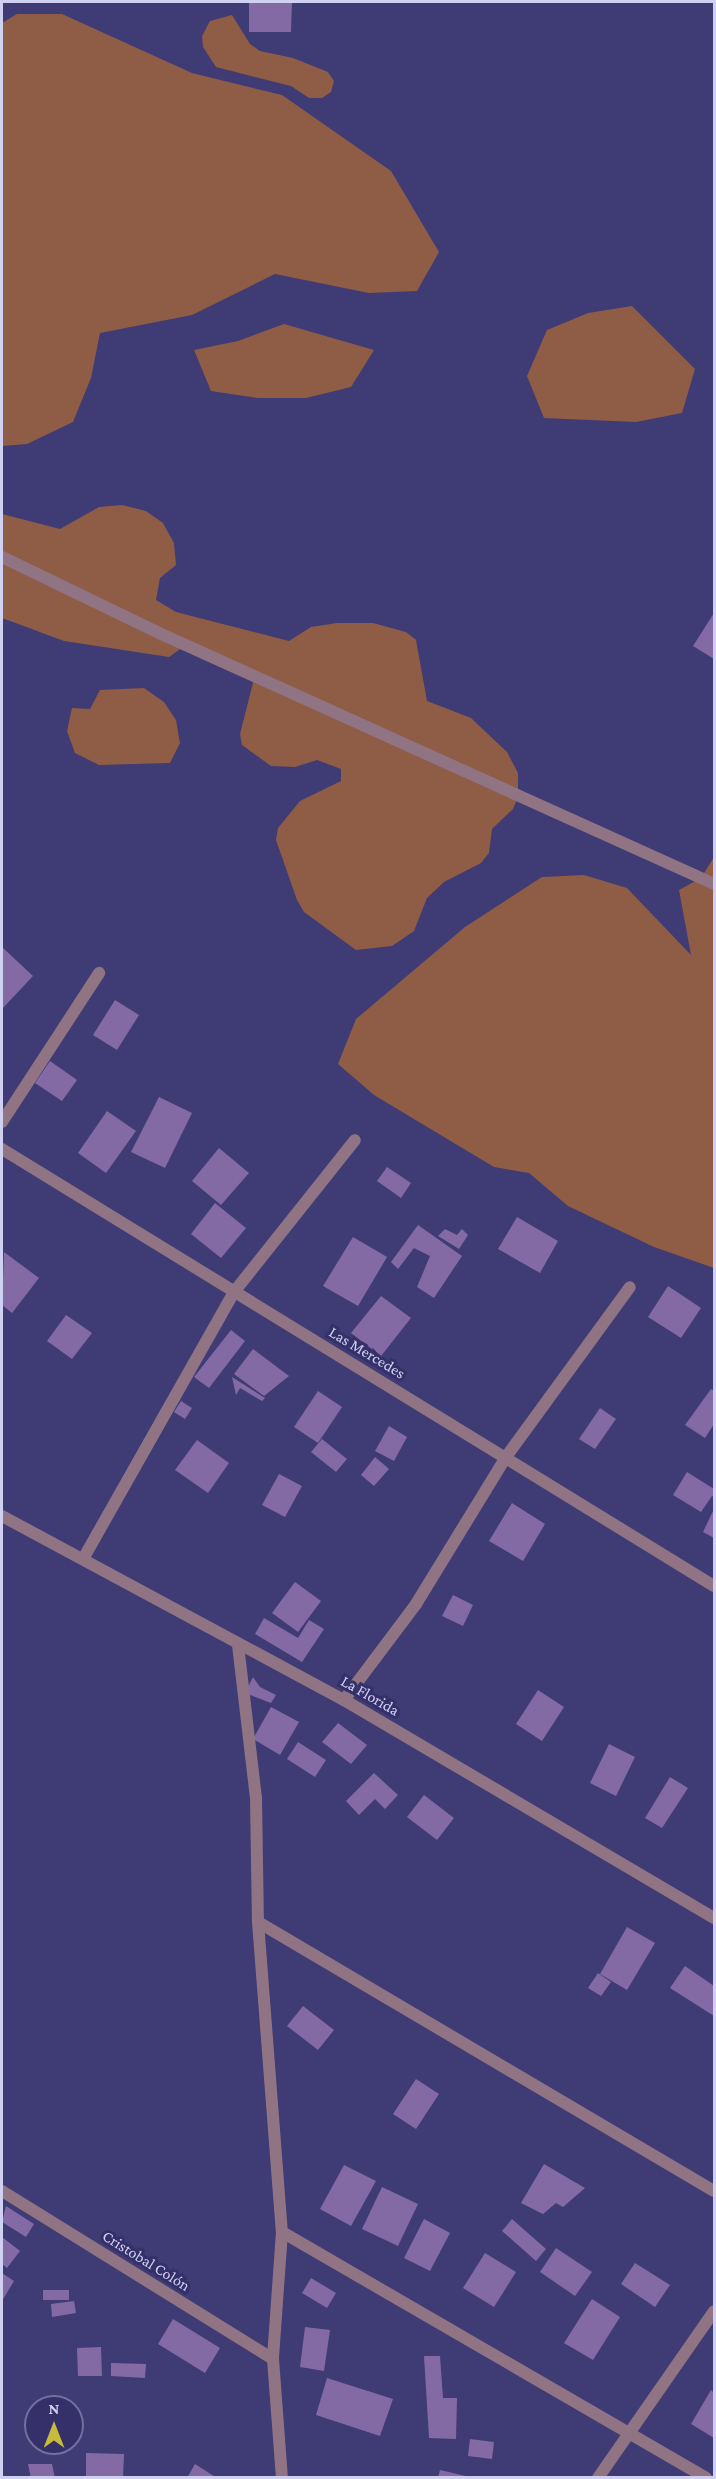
<!DOCTYPE html>
<html>
<head>
<meta charset="utf-8">
<style>
  body { margin:0 }
  #map { position:relative; width:716px; height:2479px; overflow:hidden; background:#3f3b75; font-family:"Crimson Pro",serif }
  div>[style] { position:absolute }
  .green>* { inset:0; background:#8f5c46 }
  .building>* { inset:0; background:#846aa4 }
  .lane>* { height:12px; margin:-6px; padding:0 6px; transform-origin:6px; border-radius:6px; background:#907484 }
  .street>* { height:12px; margin:-6px; padding:0 6px; transform-origin:6px; border-radius:6px; background:#907484 }
  span { translate:-50% -50%; white-space:nowrap; text-align:center; line-height:1.15; -webkit-text-stroke:6px #353069; paint-order:stroke }
  .street-label { font-size:16px; color:#d0d0f3 }
  .frame { position:absolute; inset:0; border:3px solid #d0d0f3; pointer-events:none }
  .north { position:absolute; left:24px; top:2395px; width:60px; height:60px; box-sizing:border-box; background:#353069; border:2px solid #7370a0; border-radius:50%; rotate:0deg; font-size:16px; font-weight:700; line-height:24px; text-align:center; color:#d0d0f3 }
  .north::after { content:''; display:block; margin:auto; width:21px; height:27px; background:#c7bb3c; clip-path:polygon(50% 0,100% 100%,50% 72%,0 100%) }
</style>
</head>
<body>
<div id="map">
  <div class="green">
    <i style="clip-path:polygon(17px 14px,62px 14px,192px 73px,282px 95px,391px 171px,439px 252px,417px 291px,369px 293px,275px 274px,192px 315px,100px 333px,91px 378px,73px 422px,27px 444px,2px 446px,2px 23px)"></i>
    <i style="clip-path:polygon(232px 15px,250px 44px,260px 51px,293px 58px,328px 72px,334px 81px,331px 92px,322px 98px,309px 98px,291px 86px,216px 67px,203px 47px,202px 36px,210px 21px)"></i>
    <i style="clip-path:polygon(632px 306px,695px 369px,682px 413px,636px 422px,544px 418px,527px 376px,547px 330px,588px 313px)"></i>
    <i style="clip-path:polygon(284px 324px,374px 350px,351px 387px,306px 398px,258px 398px,211px 391px,194px 350px,238px 341px)"></i>
    <i style="clip-path:polygon(122px 505px,146px 511px,163px 523px,174px 543px,176px 565px,160px 578px,156px 600px,176px 612px,289px 641px,311px 627px,337px 623px,373px 623px,406px 632px,416px 640px,427px 701px,471px 718px,507px 752px,518px 773px,518px 797px,513px 809px,492px 829px,489px 853px,481px 863px,444px 882px,427px 898px,414px 931px,392px 946px,356px 950px,304px 912px,297px 900px,276px 840px,278px 828px,300px 801px,341px 781px,341px 769px,317px 760px,295px 767px,271px 766px,242px 745px,240px 734px,255px 675px,187px 644px,169px 657px,64px 641px,2px 618px,2px 514px,60px 529px,99px 507px)"></i>
    <i style="clip-path:polygon(144px 688px,164px 702px,176px 720px,180px 743px,170px 763px,99px 765px,75px 753px,67px 731px,72px 708px,90px 709px,100px 690px)"></i>
    <i style="clip-path:polygon(714px 857px,714px 1268px,654px 1247px,568px 1206px,529px 1173px,494px 1167px,374px 1095px,338px 1064px,356px 1019px,465px 927px,542px 877px,584px 875px,627px 888px,691px 955px,679px 890px,701px 878px)"></i>
  </div>
  <div class="building">
    <i style="clip-path:polygon(249px 2px,292px 2px,291px 32px,249px 32px)"></i>
    <i style="clip-path:polygon(714px 613px,714px 659px,693px 646px)"></i>
    <i style="clip-path:polygon(2px 947px,33px 976px,2px 1009px)"></i>
    <i style="clip-path:polygon(115px 1000px,139px 1015px,117px 1050px,93px 1035px)"></i>
    <i style="clip-path:polygon(50px 1061px,77px 1080px,62px 1101px,35px 1083px)"></i>
    <i style="clip-path:polygon(159px 1097px,192px 1113px,165px 1168px,131px 1152px)"></i>
    <i style="clip-path:polygon(107px 1111px,136px 1131px,106px 1173px,78px 1153px)"></i>
    <i style="clip-path:polygon(219px 1148px,249px 1173px,221px 1205px,192px 1181px)"></i>
    <i style="clip-path:polygon(387px 1167px,411px 1183px,401px 1198px,377px 1181px)"></i>
    <i style="clip-path:polygon(215px 1203px,246px 1228px,221px 1258px,191px 1234px)"></i>
    <i style="clip-path:polygon(517px 1217px,558px 1241px,540px 1273px,498px 1249px)"></i>
    <i style="clip-path:polygon(418px 1225px,462px 1256px,434px 1298px,417px 1287px,430px 1256px,414px 1248px,398px 1269px,391px 1262px)"></i>
    <i style="clip-path:polygon(445px 1229px,457px 1235px,462px 1229px,468px 1235px,459px 1249px,438px 1236px)"></i>
    <i style="clip-path:polygon(353px 1237px,387px 1257px,358px 1306px,323px 1286px)"></i>
    <i style="clip-path:polygon(4px 1252px,39px 1278px,12px 1313px,2px 1305px)"></i>
    <i style="clip-path:polygon(668px 1286px,701px 1308px,681px 1338px,648px 1317px)"></i>
    <i style="clip-path:polygon(381px 1296px,411px 1318px,381px 1356px,351px 1333px)"></i>
    <i style="clip-path:polygon(66px 1315px,92px 1333px,72px 1359px,47px 1341px)"></i>
    <i style="clip-path:polygon(231px 1330px,245px 1341px,209px 1388px,194px 1377px)"></i>
    <i style="clip-path:polygon(253px 1349px,289px 1376px,264px 1396px,234px 1374px)"></i>
    <i style="clip-path:polygon(232px 1377px,265px 1398px,262px 1401px,240px 1388px,236px 1395px)"></i>
    <i style="clip-path:polygon(711px 1389px,714px 1391px,714px 1424px,705px 1438px,685px 1425px)"></i>
    <i style="clip-path:polygon(318px 1391px,342px 1407px,318px 1443px,294px 1427px)"></i>
    <i style="clip-path:polygon(181px 1401px,192px 1408px,185px 1419px,174px 1412px)"></i>
    <i style="clip-path:polygon(600px 1408px,616px 1419px,595px 1449px,579px 1439px)"></i>
    <i style="clip-path:polygon(389px 1426px,407px 1437px,394px 1461px,375px 1451px)"></i>
    <i style="clip-path:polygon(322px 1439px,347px 1459px,336px 1472px,311px 1452px)"></i>
    <i style="clip-path:polygon(197px 1440px,229px 1463px,208px 1493px,175px 1470px)"></i>
    <i style="clip-path:polygon(375px 1457px,389px 1469px,374px 1486px,361px 1475px)"></i>
    <i style="clip-path:polygon(687px 1472px,714px 1489px,714px 1497px,712px 1496px,701px 1512px,673px 1495px)"></i>
    <i style="clip-path:polygon(279px 1474px,302px 1486px,285px 1517px,262px 1505px)"></i>
    <i style="clip-path:polygon(512px 1503px,545px 1524px,523px 1561px,489px 1541px)"></i>
    <i style="clip-path:polygon(714px 1509px,714px 1538px,703px 1532px)"></i>
    <i style="clip-path:polygon(295px 1582px,321px 1601px,298px 1632px,272px 1613px)"></i>
    <i style="clip-path:polygon(453px 1595px,473px 1605px,463px 1626px,442px 1616px)"></i>
    <i style="clip-path:polygon(264px 1618px,298px 1638px,309px 1620px,324px 1629px,302px 1662px,255px 1634px)"></i>
    <i style="clip-path:polygon(253px 1677px,260px 1687px,276px 1695px,271px 1703px,245px 1693px)"></i>
    <i style="clip-path:polygon(538px 1690px,564px 1707px,542px 1741px,516px 1724px)"></i>
    <i style="clip-path:polygon(271px 1707px,299px 1722px,280px 1755px,253px 1739px)"></i>
    <i style="clip-path:polygon(338px 1723px,367px 1745px,351px 1764px,322px 1742px)"></i>
    <i style="clip-path:polygon(298px 1742px,326px 1760px,315px 1777px,287px 1759px)"></i>
    <i style="clip-path:polygon(609px 1744px,635px 1757px,616px 1796px,590px 1783px)"></i>
    <i style="clip-path:polygon(374px 1773px,398px 1795px,385px 1809px,375px 1799px,359px 1815px,346px 1801px)"></i>
    <i style="clip-path:polygon(670px 1777px,688px 1788px,662px 1828px,645px 1818px)"></i>
    <i style="clip-path:polygon(424px 1795px,454px 1818px,437px 1840px,407px 1817px)"></i>
    <i style="clip-path:polygon(627px 1927px,655px 1943px,627px 1990px,600px 1974px)"></i>
    <i style="clip-path:polygon(685px 1966px,714px 1986px,714px 2016px,670px 1988px)"></i>
    <i style="clip-path:polygon(598px 1973px,611px 1982px,601px 1996px,588px 1988px)"></i>
    <i style="clip-path:polygon(303px 2006px,334px 2030px,318px 2050px,287px 2026px)"></i>
    <i style="clip-path:polygon(416px 2079px,439px 2094px,416px 2129px,393px 2114px)"></i>
    <i style="clip-path:polygon(544px 2164px,585px 2188px,563px 2207px,556px 2203px,543px 2214px,521px 2203px)"></i>
    <i style="clip-path:polygon(344px 2165px,376px 2181px,351px 2226px,320px 2209px)"></i>
    <i style="clip-path:polygon(382px 2187px,418px 2204px,398px 2246px,362px 2229px)"></i>
    <i style="clip-path:polygon(6px 2206px,34px 2224px,26px 2237px,2px 2222px)"></i>
    <i style="clip-path:polygon(424px 2219px,450px 2233px,430px 2271px,404px 2258px)"></i>
    <i style="clip-path:polygon(512px 2219px,546px 2249px,536px 2261px,502px 2231px)"></i>
    <i style="clip-path:polygon(2px 2237px,20px 2251px,7px 2268px,2px 2264px)"></i>
    <i style="clip-path:polygon(556px 2248px,592px 2272px,575px 2296px,540px 2272px)"></i>
    <i style="clip-path:polygon(485px 2253px,516px 2272px,494px 2307px,463px 2288px)"></i>
    <i style="clip-path:polygon(635px 2263px,670px 2285px,655px 2307px,621px 2284px)"></i>
    <i style="clip-path:polygon(2px 2273px,14px 2281px,2px 2301px)"></i>
    <i style="clip-path:polygon(311px 2278px,336px 2293px,327px 2308px,302px 2293px)"></i>
    <i style="clip-path:polygon(43px 2290px,69px 2290px,69px 2300px,43px 2300px)"></i>
    <i style="clip-path:polygon(592px 2299px,620px 2317px,593px 2360px,564px 2343px)"></i>
    <i style="clip-path:polygon(74px 2301px,76px 2313px,52px 2317px,51px 2304px)"></i>
    <i style="clip-path:polygon(173px 2319px,220px 2348px,205px 2373px,158px 2344px)"></i>
    <i style="clip-path:polygon(305px 2327px,330px 2330px,324px 2371px,300px 2367px)"></i>
    <i style="clip-path:polygon(101px 2347px,102px 2376px,78px 2376px,77px 2348px)"></i>
    <i style="clip-path:polygon(424px 2356px,440px 2356px,443px 2398px,457px 2398px,456px 2439px,429px 2438px)"></i>
    <i style="clip-path:polygon(111px 2363px,146px 2364px,145px 2378px,111px 2376px)"></i>
    <i style="clip-path:polygon(327px 2378px,393px 2399px,380px 2436px,316px 2415px)"></i>
    <i style="clip-path:polygon(711px 2390px,714px 2393px,714px 2438px,691px 2424px)"></i>
    <i style="clip-path:polygon(470px 2439px,494px 2442px,492px 2459px,468px 2456px)"></i>
    <i style="clip-path:polygon(86px 2453px,124px 2454px,123px 2478px,86px 2478px)"></i>
    <i style="clip-path:polygon(28px 2464px,52px 2464px,55px 2478px,31px 2478px)"></i>
    <i style="clip-path:polygon(195px 2464px,217px 2478px,187px 2478px)"></i>
    <i style="clip-path:polygon(440px 2470px,470px 2477px,470px 2478px,438px 2478px)"></i>
  </div>
  <div class="lane">
    <i style="left:2px;top:557px;width:174px;rotate:25.8deg"></i>
    <i style="left:159px;top:633px;width:609px;rotate:24.33deg"></i>
    <i style="left:2px;top:1122px;width:178px;rotate:-56.9deg"></i>
  </div>
  <div class="street">
    <i style="left:2px;top:1149px;width:835px;rotate:31.54deg"></i>
    <i style="left:2px;top:1516px;width:388px;rotate:28.3deg"></i>
    <i style="left:344px;top:1700px;width:429px;rotate:30.5deg"></i>
    <i style="left:83px;top:1559px;width:307px;rotate:-60.5deg"></i>
    <i style="left:234px;top:1292px;width:194px;rotate:-51.5deg"></i>
    <i style="left:238px;top:1645px;width:154px;rotate:83.3deg"></i>
    <i style="left:256px;top:1798px;width:124px;rotate:89.1deg"></i>
    <i style="left:258px;top:1922px;width:311px;rotate:85.6deg"></i>
    <i style="left:282px;top:2232px;width:127px;rotate:94.1deg"></i>
    <i style="left:273px;top:2359px;width:119px;rotate:85.7deg"></i>
    <i style="left:344px;top:1700px;width:120px;rotate:-53.1deg"></i>
    <i style="left:416px;top:1604px;width:172px;rotate:-58.5deg"></i>
    <i style="left:506px;top:1457px;width:210px;rotate:-53.9deg"></i>
    <i style="left:258px;top:1922px;width:529px;rotate:30.54deg"></i>
    <i style="left:2px;top:2191px;width:319px;rotate:31.8deg"></i>
    <i style="left:282px;top:2232px;width:490px;rotate:30.1deg"></i>
    <i style="left:598px;top:2478px;width:203px;rotate:-55.2deg"></i>
  </div>
  <div class="street-label">
    <span style="left:367px;top:1353px;rotate:31deg">Las Mercedes</span>
    <span style="left:370px;top:1696px;rotate:30deg">La Florida</span>
    <span style="left:146px;top:2261px;rotate:32deg">Cristobal Colón</span>
  </div>
  <div class="frame"></div>
  <div class="north">N</div>
</div>
</body>
</html>
